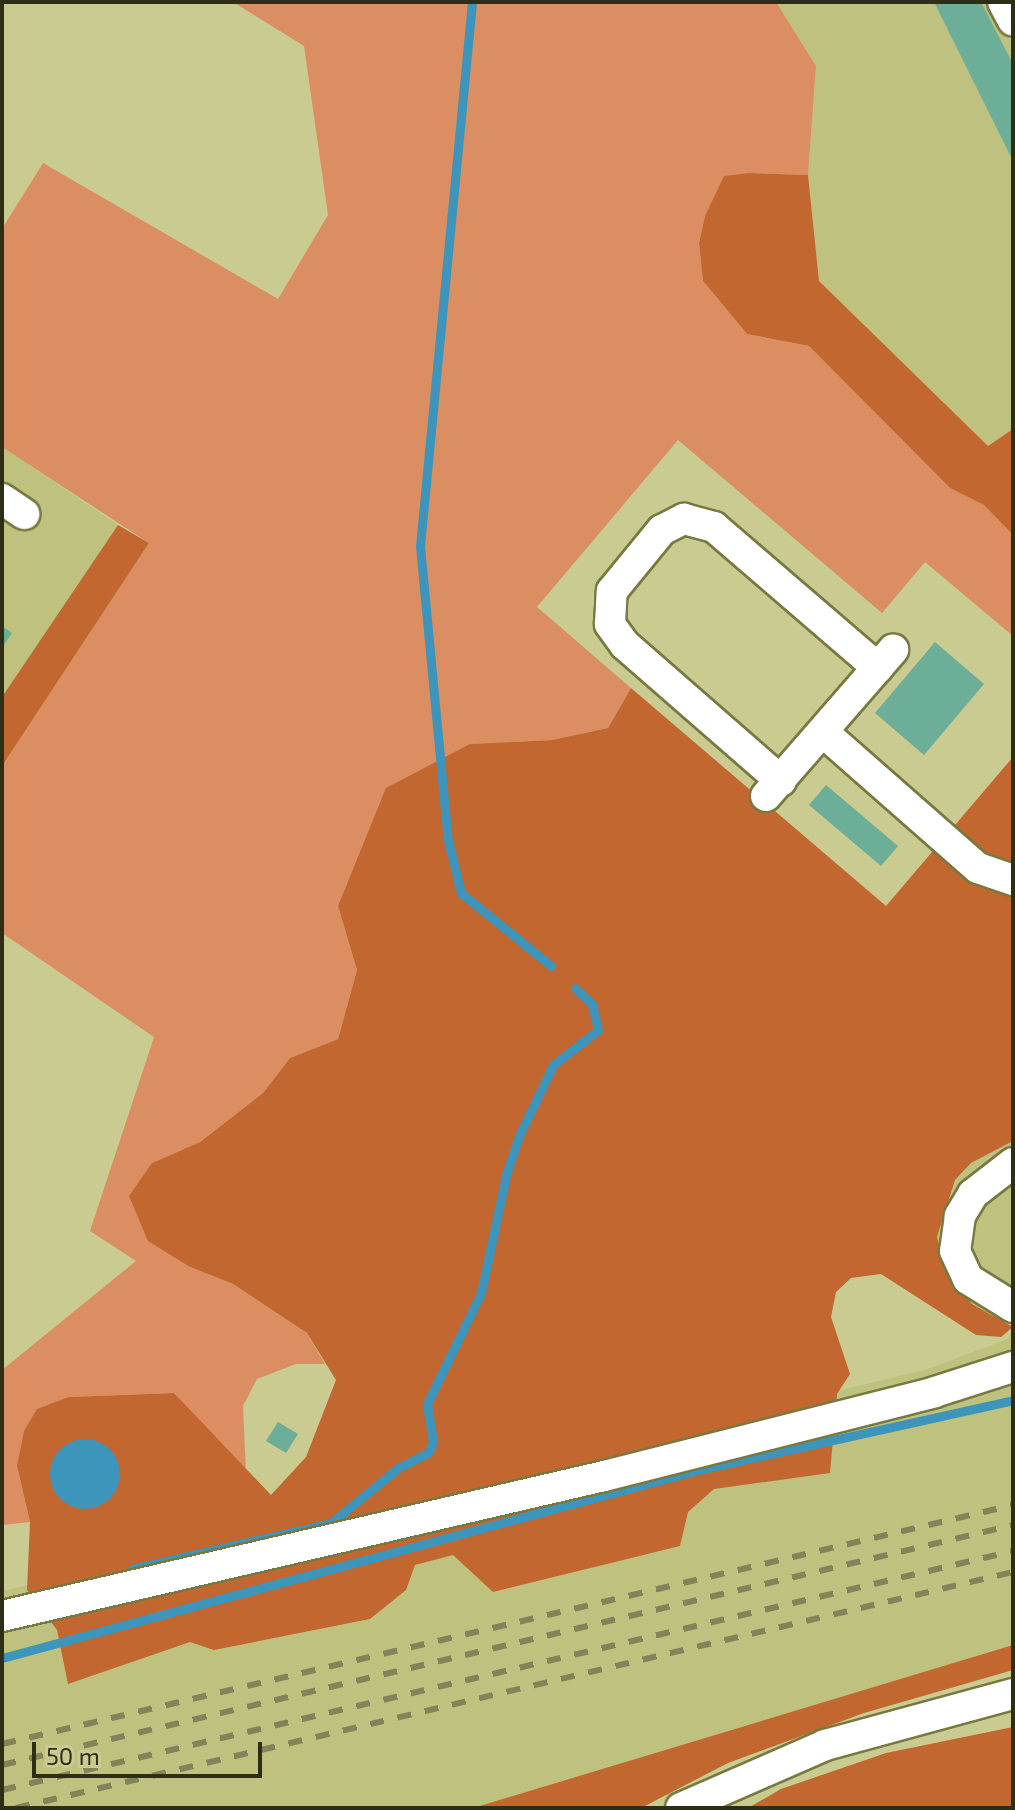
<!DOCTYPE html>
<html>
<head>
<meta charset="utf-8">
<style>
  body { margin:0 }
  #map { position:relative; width:1015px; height:1810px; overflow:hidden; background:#c9cb91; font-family:"Exo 2",sans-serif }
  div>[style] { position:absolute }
  .built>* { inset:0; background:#bfc17f }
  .green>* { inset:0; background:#db8e62 }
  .forest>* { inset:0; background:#c2672f }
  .water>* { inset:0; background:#3d95bb }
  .round { border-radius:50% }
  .stream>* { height:9px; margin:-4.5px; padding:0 4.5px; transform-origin:4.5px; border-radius:4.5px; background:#3d95bb }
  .building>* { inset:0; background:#6cae97 }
  .roads { filter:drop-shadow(2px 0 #787941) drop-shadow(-2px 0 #787941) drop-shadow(0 2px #787941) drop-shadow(0 -2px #787941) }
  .minor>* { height:30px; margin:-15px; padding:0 15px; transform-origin:15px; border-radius:15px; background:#fff }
  .rail>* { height:6px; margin-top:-3px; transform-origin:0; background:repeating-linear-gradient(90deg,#828359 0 14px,transparent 0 28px) }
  span { translate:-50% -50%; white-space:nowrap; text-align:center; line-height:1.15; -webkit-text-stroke:7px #c9cb91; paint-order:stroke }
  .frame { position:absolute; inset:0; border:4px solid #2e2e17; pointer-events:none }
  .scale { position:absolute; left:32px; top:1742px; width:230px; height:36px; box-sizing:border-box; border:4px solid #2e2e17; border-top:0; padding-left:10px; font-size:24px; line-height:28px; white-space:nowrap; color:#2e2e17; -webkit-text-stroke:6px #c9cb91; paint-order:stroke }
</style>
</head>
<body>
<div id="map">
  <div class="built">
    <i style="clip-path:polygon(776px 2px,990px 2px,1013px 46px,1013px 429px,988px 446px,819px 281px,808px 175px,816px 66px)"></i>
    <i style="clip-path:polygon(2px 447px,118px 525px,2px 697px)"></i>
    <i style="clip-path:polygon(1013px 1141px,1013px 1324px,972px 1305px,946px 1270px,936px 1237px,955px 1180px,971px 1163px)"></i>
    <i style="clip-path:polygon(1013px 1329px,1013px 1645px,473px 1808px,2px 1808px,2px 1591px,925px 1370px,1008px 1339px)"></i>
  </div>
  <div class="green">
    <i style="clip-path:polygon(233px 2px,776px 2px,816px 66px,808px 175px,750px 173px,705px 216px,699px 243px,703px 281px,747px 334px,809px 346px,950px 488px,984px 505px,1013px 535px,1013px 636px,925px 562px,882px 613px,678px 440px,537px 607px,631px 688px,608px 728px,552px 740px,470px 744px,338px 906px,357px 970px,338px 1039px,290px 1058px,263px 1093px,200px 1142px,152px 1163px,190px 1267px,233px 1284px,307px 1333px,325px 1364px,296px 1364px,257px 1379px,243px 1406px,246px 1473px,174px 1393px,69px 1397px,17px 1466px,30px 1522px,2px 1525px,2px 1370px,136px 1261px,90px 1231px,154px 1037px,2px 933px,2px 766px,149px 543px,2px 447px,2px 229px,43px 163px,278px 299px,328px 215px,304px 46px)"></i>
  </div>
  <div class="forest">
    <i style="clip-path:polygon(750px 173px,808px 175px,819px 281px,988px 446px,1013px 429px,1013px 535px,984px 505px,950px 488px,809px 346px,747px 334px,703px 281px,699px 243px,705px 216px,724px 176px)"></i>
    <i style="clip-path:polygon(118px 525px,149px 543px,2px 766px,2px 697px)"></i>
    <i style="clip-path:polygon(631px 688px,886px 906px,1013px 757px,1013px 1141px,971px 1163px,955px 1180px,937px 1237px,946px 1270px,972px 1304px,1013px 1327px,1001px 1337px,976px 1335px,881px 1274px,851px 1278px,836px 1292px,831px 1317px,850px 1374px,837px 1394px,830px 1473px,714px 1489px,688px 1512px,680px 1546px,493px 1592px,453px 1555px,415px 1565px,406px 1590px,370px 1619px,214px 1650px,190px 1642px,68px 1684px,57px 1630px,27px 1590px,30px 1522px,17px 1466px,24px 1431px,37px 1409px,69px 1397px,174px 1393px,271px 1495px,306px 1457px,336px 1380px,307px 1333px,233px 1284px,190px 1267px,148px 1241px,129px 1196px,152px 1163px,200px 1142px,263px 1093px,290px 1058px,338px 1039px,357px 970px,338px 906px,386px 788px,470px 744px,552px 740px,608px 728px)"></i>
    <i style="clip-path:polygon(1013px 1645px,1013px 1670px,864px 1713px,728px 1763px,641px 1808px,473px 1808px)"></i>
    <i style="clip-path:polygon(1013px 1727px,1013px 1808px,748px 1808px,781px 1789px,886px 1753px)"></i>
  </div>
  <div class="water">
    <i class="round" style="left:50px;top:1439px;width:70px;height:70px"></i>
  </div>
  <div class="stream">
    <i style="left:472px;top:2px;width:546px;rotate:95.46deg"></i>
    <i style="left:420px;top:546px;width:295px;rotate:84.6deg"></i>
    <i style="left:448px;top:840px;width:55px;rotate:76.2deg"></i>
    <i style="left:461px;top:893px;width:116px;rotate:39deg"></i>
    <i style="left:132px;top:1569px;width:204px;rotate:-13deg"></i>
    <i style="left:331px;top:1523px;width:87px;rotate:-39.4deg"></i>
    <i style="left:398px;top:1468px;width:34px;rotate:-27deg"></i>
    <i style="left:428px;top:1453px;width:12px;rotate:-66deg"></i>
    <i style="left:433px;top:1442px;width:38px;rotate:-99deg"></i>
    <i style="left:427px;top:1404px;width:123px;rotate:-64.1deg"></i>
    <i style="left:481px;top:1293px;width:121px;rotate:-78deg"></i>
    <i style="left:506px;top:1175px;width:41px;rotate:-71.6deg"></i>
    <i style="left:519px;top:1136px;width:79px;rotate:-64.4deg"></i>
    <i style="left:553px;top:1065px;width:57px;rotate:-37.9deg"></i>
    <i style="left:598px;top:1030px;width:27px;rotate:-103deg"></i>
    <i style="left:592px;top:1004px;width:23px;rotate:-137deg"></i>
    <i style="left:2px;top:1658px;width:721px;rotate:-15.12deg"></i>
    <i style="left:698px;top:1470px;width:323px;rotate:-12.5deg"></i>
  </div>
  <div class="building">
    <i style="clip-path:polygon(934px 2px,981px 2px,1013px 64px,1013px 161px)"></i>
    <i style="clip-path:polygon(2px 626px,12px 633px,2px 648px)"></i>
    <i style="clip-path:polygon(935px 642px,984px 684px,924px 755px,875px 713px)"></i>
    <i style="clip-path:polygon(826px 785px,898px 846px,881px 866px,809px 805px)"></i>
    <i style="clip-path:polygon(278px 1422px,298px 1434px,286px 1453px,266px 1441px)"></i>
  </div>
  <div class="roads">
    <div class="minor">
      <i style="left:1003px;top:2px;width:21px;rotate:62deg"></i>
      <i style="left:2px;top:499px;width:27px;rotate:34deg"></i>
      <i style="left:823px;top:732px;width:206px;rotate:41.3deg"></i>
      <i style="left:978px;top:868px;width:37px;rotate:19deg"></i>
      <i style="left:781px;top:781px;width:207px;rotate:-138.9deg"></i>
      <i style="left:625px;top:645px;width:26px;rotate:-126deg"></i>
      <i style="left:610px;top:624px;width:33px;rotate:-87deg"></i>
      <i style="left:612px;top:591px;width:79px;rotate:-50.7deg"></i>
      <i style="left:662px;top:530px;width:25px;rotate:-27deg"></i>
      <i style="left:684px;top:519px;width:31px;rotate:15deg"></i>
      <i style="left:714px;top:527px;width:216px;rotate:40.7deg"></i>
      <i style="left:766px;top:796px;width:194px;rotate:-49deg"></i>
      <i style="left:1013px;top:1163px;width:51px;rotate:142.2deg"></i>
      <i style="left:973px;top:1194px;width:26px;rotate:121deg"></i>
      <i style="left:960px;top:1216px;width:35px;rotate:98deg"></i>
      <i style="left:955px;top:1251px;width:31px;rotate:65deg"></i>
      <i style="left:968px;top:1279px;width:53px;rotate:31.9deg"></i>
      <i style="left:2px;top:1616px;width:618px;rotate:-13.09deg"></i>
      <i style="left:604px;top:1476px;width:341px;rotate:-14.2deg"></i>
      <i style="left:935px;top:1392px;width:82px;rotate:-17.8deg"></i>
      <i style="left:681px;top:1808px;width:157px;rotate:-23.6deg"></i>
      <i style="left:825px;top:1745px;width:195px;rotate:-15.2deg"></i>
    </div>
  </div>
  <div class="rail">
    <i style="left:2px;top:1744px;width:1039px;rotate:-13.3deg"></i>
    <i style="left:2px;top:1765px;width:1039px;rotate:-13.35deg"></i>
    <i style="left:2px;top:1790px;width:1039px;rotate:-13.3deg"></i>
    <i style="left:16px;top:1808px;width:1025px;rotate:-13.32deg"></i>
  </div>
  <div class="frame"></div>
  <div class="scale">50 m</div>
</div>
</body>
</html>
